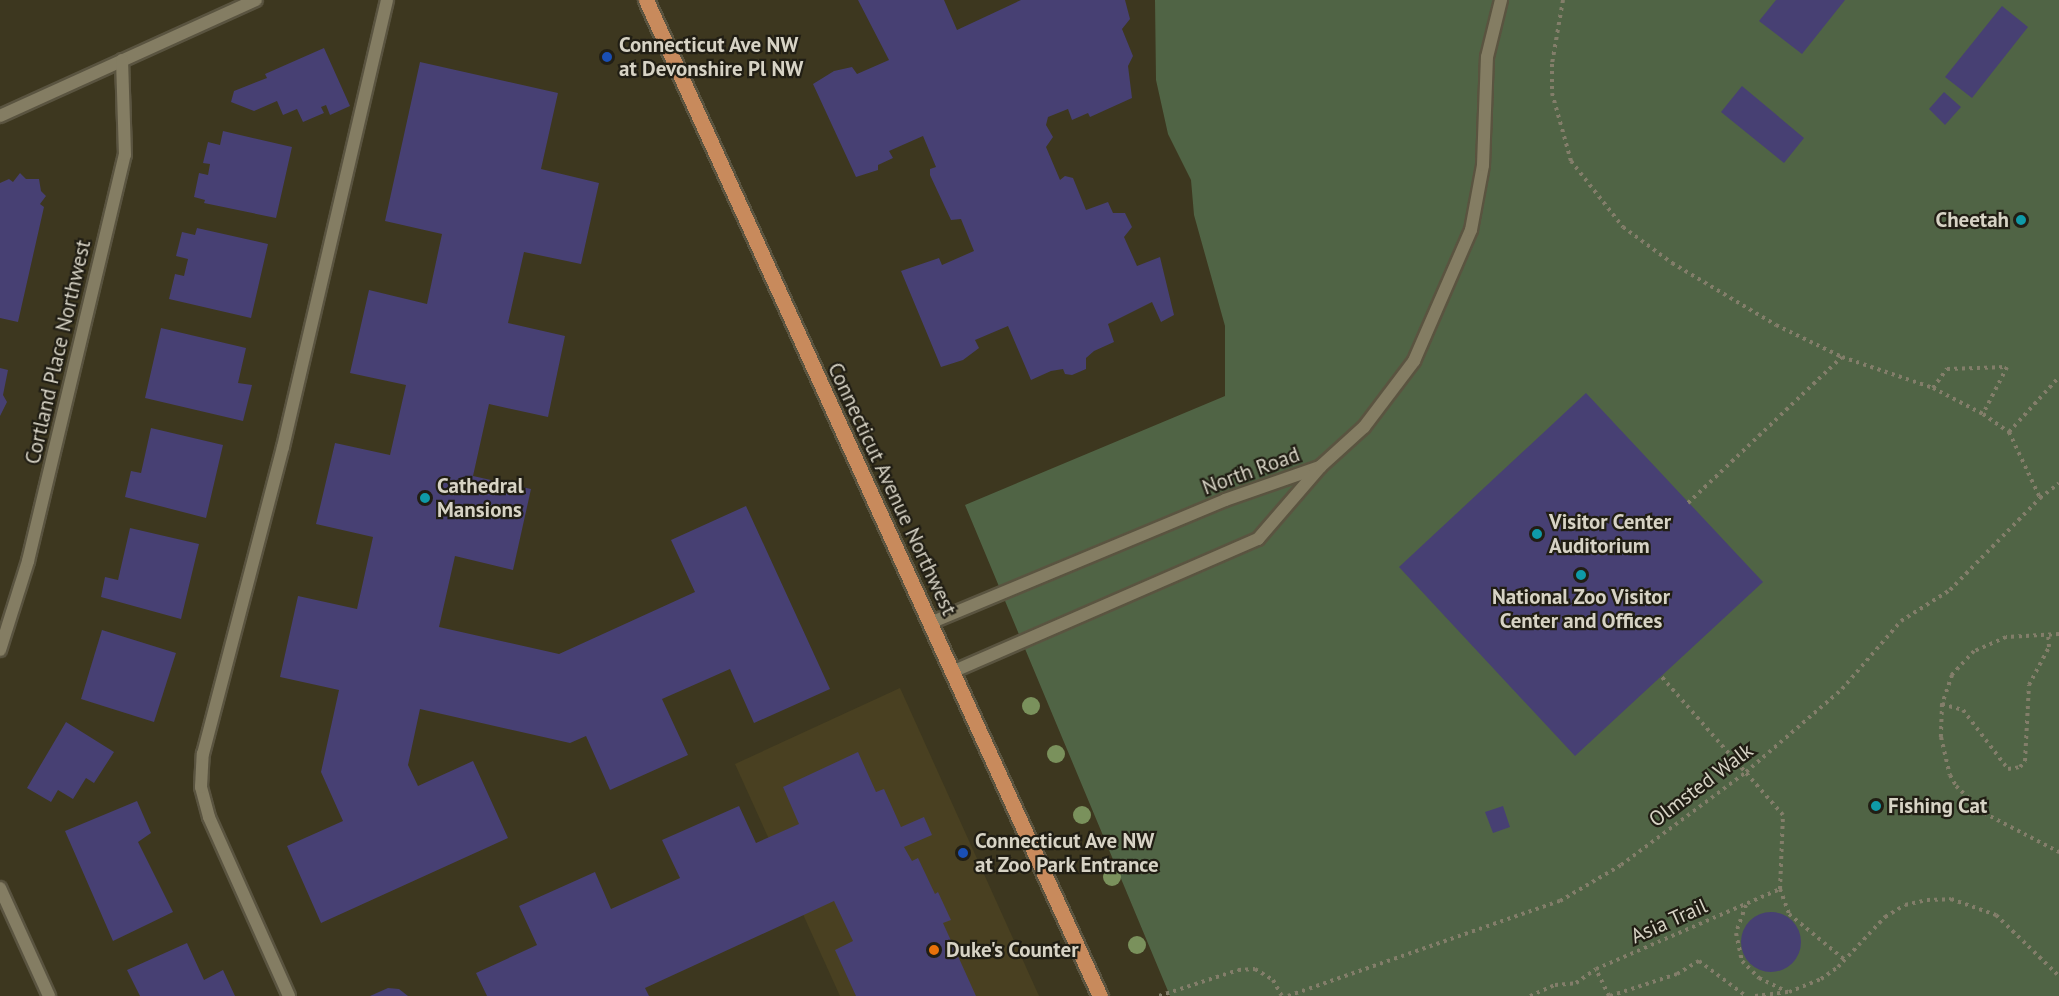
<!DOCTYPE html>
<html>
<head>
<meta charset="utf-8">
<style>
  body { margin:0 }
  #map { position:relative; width:2059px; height:996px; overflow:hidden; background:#3d371f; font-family:"PT Sans",sans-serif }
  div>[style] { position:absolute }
  .built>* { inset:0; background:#494021 }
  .green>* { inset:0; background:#506445 }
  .building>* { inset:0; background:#474073 }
  .round { border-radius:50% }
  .path>* { height:4px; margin-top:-2px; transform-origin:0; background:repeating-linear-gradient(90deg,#837e6a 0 3px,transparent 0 7.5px) }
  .roads { filter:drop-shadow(2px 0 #5a5440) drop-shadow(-2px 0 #5a5440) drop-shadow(0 2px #5a5440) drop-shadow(0 -2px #5a5440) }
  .lane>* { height:12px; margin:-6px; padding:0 6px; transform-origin:6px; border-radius:6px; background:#847d63 }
  .street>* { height:12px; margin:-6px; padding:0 6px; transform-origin:6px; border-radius:6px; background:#847d63 }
  .primary>* { height:15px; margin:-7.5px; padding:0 7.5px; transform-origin:7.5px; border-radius:7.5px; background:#c88a5c }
  .trees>* { width:18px; height:18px; margin:-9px; border-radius:50%; background:#7a915c }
  .dots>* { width:16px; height:16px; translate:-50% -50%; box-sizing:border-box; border:3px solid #211e14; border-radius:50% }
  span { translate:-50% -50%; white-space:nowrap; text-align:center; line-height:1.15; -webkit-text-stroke:4.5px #211e14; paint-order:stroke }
  .poi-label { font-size:21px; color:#d7d3c5; font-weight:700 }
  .left { translate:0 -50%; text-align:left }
  .right { translate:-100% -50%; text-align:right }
  .street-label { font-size:21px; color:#d7d3c5 }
</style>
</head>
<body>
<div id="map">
  <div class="built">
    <i style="clip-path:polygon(900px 688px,1039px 996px,840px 996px,735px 764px)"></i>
  </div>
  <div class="green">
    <i style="clip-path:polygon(1155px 0,2059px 0,2059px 996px,1170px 996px,965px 505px,1225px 396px,1225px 326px,1194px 215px,1191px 180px,1168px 134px,1156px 80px)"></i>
  </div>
  <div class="building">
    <i style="clip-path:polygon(858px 0,944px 0,957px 30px,1021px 0,1125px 0,1130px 19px,1122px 29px,1133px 56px,1128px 66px,1132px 98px,1090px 117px,1088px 113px,1072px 120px,1068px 109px,1048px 117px,1046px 125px,1053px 137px,1046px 147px,1060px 180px,1065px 176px,1073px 178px,1086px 210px,1108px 202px,1113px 213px,1125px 213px,1132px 227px,1124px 237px,1137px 266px,1160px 257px,1174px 315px,1161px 322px,1152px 302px,1108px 324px,1114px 342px,1094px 351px,1086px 358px,1086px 369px,1072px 375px,1065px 374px,1063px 369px,1051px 371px,1031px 380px,1008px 326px,975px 340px,979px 348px,963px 360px,941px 367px,901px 271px,939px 258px,942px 265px,974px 251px,961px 219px,951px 220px,930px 175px,930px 169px,936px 167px,923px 136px,889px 151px,893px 158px,878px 165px,878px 170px,856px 177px,813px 84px,834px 71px,852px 67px,857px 74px,889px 60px)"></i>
    <i style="clip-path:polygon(1776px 0,1845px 0,1802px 54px,1759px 21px)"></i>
    <i style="clip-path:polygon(2002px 6px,2028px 27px,1972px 98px,1945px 77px)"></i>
    <i style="clip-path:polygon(324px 48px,350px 106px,330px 115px,326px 105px,321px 107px,324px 113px,303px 122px,297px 109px,283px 115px,277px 101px,254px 111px,231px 102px,234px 91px,267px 78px,265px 74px)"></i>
    <i style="clip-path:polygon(420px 62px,558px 93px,541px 169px,599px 183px,581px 264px,524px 252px,508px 323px,565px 336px,548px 417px,489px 404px,473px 476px,531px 489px,513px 570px,455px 556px,439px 627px,559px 654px,695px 592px,671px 540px,746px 506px,830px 689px,754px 723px,730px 669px,662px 699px,688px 755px,610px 790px,586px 736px,570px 743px,420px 709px,408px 765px,418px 786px,473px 761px,508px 838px,321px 923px,287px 846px,343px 821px,321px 772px,339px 690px,280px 677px,298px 596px,357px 609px,373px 537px,316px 524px,335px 443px,390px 455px,406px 385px,350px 373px,369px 290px,427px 304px,442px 234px,385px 221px)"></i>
    <i style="clip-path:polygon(1742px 86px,1804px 138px,1784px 163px,1721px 112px)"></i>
    <i style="clip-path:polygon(1944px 92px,1961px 107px,1945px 125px,1929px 109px)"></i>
    <i style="clip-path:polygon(223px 131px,292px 147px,276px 218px,204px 203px,205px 200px,194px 197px,199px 173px,208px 175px,210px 164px,203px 163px,208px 142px,220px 145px)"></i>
    <i style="clip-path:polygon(20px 173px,26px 179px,39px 179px,41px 191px,46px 196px,40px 204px,44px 207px,18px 322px,0 318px,0 183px,9px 179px,13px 182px)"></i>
    <i style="clip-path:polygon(197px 228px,268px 244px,251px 318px,169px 299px,175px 274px,184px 276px,188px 259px,176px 256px,182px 232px,195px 235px)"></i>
    <i style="clip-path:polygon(161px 328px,246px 348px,238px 383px,252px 385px,243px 421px,145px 398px)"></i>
    <i style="clip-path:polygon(0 368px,8px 370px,3px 395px,7px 402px,0 416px)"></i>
    <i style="clip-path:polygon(1586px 393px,1763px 582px,1575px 756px,1399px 567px)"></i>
    <i style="clip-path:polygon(151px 428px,223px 445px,206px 518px,125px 497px,131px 471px,141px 473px)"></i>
    <i style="clip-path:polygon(130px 528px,199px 544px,181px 619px,101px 597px,105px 577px,118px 580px)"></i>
    <i style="clip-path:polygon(102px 630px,176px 653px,154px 722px,81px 699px)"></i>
    <i style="clip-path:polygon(66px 722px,114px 752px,94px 783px,86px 778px,73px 799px,58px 790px,51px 802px,27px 788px)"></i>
    <i style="clip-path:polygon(858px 752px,876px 792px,884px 789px,901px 827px,924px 817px,932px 835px,904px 847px,912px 861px,918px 858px,935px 894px,938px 892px,951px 920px,943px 923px,976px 996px,856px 996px,835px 950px,853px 941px,834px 901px,645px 988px,649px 996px,487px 996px,476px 973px,537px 945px,519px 906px,595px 872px,611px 909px,680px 878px,662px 840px,739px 806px,756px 843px,799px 824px,783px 787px)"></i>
    <i style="clip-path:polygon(137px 801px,151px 833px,138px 842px,173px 912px,113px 941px,65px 831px)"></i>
    <i style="clip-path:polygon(1503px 806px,1510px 827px,1493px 833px,1485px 812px)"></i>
    <i class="round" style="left:1741px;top:912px;width:60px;height:60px"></i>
    <i style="clip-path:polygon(187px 943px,204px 980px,223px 970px,235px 996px,140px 996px,127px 970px)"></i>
    <i style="clip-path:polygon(388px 988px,399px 989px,408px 996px,370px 996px)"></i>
  </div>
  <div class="path">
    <i style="left:1563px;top:0;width:65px;rotate:99.8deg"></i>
    <i style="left:1552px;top:64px;width:29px;rotate:90deg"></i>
    <i style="left:1552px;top:93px;width:71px;rotate:74.4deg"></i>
    <i style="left:1571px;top:161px;width:84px;rotate:51.8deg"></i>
    <i style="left:1623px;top:227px;width:61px;rotate:36.3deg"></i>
    <i style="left:1672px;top:263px;width:121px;rotate:30.8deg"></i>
    <i style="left:1776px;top:325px;width:73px;rotate:25.9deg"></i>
    <i style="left:1842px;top:357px;width:96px;rotate:18.8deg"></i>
    <i style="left:1933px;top:388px;width:56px;rotate:27.5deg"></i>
    <i style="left:1983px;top:414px;width:32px;rotate:35deg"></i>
    <i style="left:2009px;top:432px;width:73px;rotate:64.8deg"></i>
    <i style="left:1933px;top:388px;width:24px;rotate:-54deg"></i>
    <i style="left:1947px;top:369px;width:60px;rotate:-1.9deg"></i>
    <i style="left:2007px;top:367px;width:53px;rotate:117.1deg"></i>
    <i style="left:2009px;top:432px;width:74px;rotate:-47.7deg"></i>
    <i style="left:1688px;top:503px;width:212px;rotate:-43.5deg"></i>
    <i style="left:2059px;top:634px;width:53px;rotate:176.8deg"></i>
    <i style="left:2006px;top:637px;width:35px;rotate:156deg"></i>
    <i style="left:1974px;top:651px;width:33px;rotate:133deg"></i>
    <i style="left:1952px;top:675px;width:31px;rotate:109deg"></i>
    <i style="left:1942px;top:704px;width:33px;rotate:92deg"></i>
    <i style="left:1941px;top:737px;width:39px;rotate:77deg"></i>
    <i style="left:1950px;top:775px;width:13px;rotate:61deg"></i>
    <i style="left:1956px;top:786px;width:39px;rotate:44deg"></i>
    <i style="left:1984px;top:813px;width:85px;rotate:27.5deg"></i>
    <i style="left:1942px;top:704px;width:22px;rotate:16deg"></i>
    <i style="left:1963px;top:710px;width:74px;rotate:52.7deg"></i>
    <i style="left:2008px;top:769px;width:12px;rotate:-9deg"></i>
    <i style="left:2020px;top:767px;width:8px;rotate:-50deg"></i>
    <i style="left:2025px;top:761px;width:76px;rotate:-87deg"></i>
    <i style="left:2029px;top:685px;width:43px;rotate:-62.2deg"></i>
    <i style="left:2049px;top:647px;width:13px;rotate:-94deg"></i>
    <i style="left:1780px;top:889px;width:27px;rotate:70deg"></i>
    <i style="left:1789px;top:914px;width:72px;rotate:39.4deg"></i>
    <i style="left:1746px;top:905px;width:30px;rotate:110deg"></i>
    <i style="left:1736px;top:933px;width:29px;rotate:78deg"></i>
    <i style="left:1742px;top:961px;width:24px;rotate:45deg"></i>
    <i style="left:1759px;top:978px;width:32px;rotate:26deg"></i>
    <i style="left:1159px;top:996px;width:83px;rotate:-18.2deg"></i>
    <i style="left:1238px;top:970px;width:17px;rotate:-3deg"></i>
    <i style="left:1255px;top:969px;width:21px;rotate:31deg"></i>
    <i style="left:1273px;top:980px;width:18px;rotate:61deg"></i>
    <i style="left:1288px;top:996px;width:288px;rotate:-19.3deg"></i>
    <i style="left:1560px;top:901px;width:71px;rotate:-30.5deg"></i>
    <i style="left:1621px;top:865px;width:156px;rotate:-36.6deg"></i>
    <i style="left:1746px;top:772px;width:127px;rotate:-40.8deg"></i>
    <i style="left:1842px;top:689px;width:90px;rotate:-49.1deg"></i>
    <i style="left:1901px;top:621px;width:58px;rotate:-32.3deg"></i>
    <i style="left:1950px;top:590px;width:129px;rotate:-45.6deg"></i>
    <i style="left:2040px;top:498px;width:24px;rotate:-38deg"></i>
    <i style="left:1530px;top:996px;width:27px;rotate:-24deg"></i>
    <i style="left:1555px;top:985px;width:21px;rotate:-5deg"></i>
    <i style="left:1576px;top:983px;width:24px;rotate:-35deg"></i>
    <i style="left:1609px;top:996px;width:30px;rotate:-116deg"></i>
    <i style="left:1596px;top:969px;width:201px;rotate:-23.5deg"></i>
    <i style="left:1780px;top:889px;width:74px;rotate:-87.7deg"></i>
    <i style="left:1783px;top:815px;width:185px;rotate:-131.3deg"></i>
    <i style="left:1610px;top:996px;width:71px;rotate:-18.2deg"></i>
    <i style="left:1677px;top:974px;width:26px;rotate:-31deg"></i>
    <i style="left:1699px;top:961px;width:59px;rotate:36.7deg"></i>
    <i style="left:1755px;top:996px;width:34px;rotate:-7deg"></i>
    <i style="left:1789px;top:992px;width:35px;rotate:-22deg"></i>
    <i style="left:1821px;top:979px;width:21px;rotate:-35deg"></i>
    <i style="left:1838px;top:967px;width:69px;rotate:-46.8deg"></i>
    <i style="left:1885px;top:917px;width:23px;rotate:-31deg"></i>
    <i style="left:1905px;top:905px;width:23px;rotate:-13deg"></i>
    <i style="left:1927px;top:900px;width:24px;rotate:-2deg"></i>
    <i style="left:1951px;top:899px;width:48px;rotate:19.6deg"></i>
    <i style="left:1996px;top:915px;width:88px;rotate:44.1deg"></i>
  </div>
  <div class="roads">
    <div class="lane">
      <i style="left:289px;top:996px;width:196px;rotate:-114.1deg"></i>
      <i style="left:209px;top:817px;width:31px;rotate:-105deg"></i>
      <i style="left:201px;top:787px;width:33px;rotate:-87deg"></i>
      <i style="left:203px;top:754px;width:317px;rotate:-75.4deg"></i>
      <i style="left:283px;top:447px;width:459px;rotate:-76.9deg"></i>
    </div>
    <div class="street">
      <i style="left:0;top:116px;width:281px;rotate:-24.4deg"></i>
      <i style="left:930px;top:623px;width:320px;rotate:-22.6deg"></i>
      <i style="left:1225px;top:500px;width:101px;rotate:-19.2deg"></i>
      <i style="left:0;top:650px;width:93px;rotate:-72.5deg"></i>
      <i style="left:28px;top:561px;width:417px;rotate:-76.6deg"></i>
      <i style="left:125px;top:155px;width:95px;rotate:-91.8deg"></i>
      <i style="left:952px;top:672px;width:334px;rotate:-23.5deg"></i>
      <i style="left:1258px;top:539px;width:96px;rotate:-49.2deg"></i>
      <i style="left:1321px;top:466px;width:58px;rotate:-42.2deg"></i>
      <i style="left:1364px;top:427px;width:83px;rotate:-52.9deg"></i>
      <i style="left:1414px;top:361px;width:143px;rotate:-66.5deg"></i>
      <i style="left:1471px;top:230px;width:66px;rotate:-79.5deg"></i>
      <i style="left:1483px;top:165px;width:108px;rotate:-87.9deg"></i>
      <i style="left:1487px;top:57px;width:59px;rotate:-76.2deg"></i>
      <i style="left:0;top:888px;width:119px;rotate:65.6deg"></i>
    </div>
    <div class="primary">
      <i style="left:646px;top:0;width:1095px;rotate:65.5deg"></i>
    </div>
  </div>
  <div class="trees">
    <i style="left:1031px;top:706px"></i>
    <i style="left:1056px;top:754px"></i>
    <i style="left:1082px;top:815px"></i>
    <i style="left:1112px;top:877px"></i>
    <i style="left:1137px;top:945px"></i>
  </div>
  <div class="dots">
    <i style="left:607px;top:57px;background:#1a4fb4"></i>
    <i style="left:2021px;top:220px;background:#0f9aa8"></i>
    <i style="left:425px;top:498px;background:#0f9aa8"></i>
    <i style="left:1537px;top:534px;background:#0f9aa8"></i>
    <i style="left:1581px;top:575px;background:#0f9aa8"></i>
    <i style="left:1876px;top:806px;background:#0f9aa8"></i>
    <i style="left:963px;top:853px;background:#1a4fb4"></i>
    <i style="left:934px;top:950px;background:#e8710a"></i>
  </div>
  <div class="poi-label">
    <span class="left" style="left:619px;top:57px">Connecticut Ave NW<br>at Devonshire Pl NW</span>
    <span class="right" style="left:2009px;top:220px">Cheetah</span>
    <span class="left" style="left:437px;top:498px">Cathedral<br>Mansions</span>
    <span class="left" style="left:1549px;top:534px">Visitor Center<br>Auditorium</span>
    <span style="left:1581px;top:609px">National Zoo Visitor<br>Center and Offices</span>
    <span class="left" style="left:1888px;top:806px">Fishing Cat</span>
    <span class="left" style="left:975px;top:853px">Connecticut Ave NW<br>at Zoo Park Entrance</span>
    <span class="left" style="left:946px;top:950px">Duke's Counter</span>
  </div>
  <div class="street-label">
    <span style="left:58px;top:352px;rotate:-77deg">Cortland Place Northwest</span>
    <span style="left:1251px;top:471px;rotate:-20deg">North Road</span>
    <span style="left:892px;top:489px;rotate:65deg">Connecticut Avenue Northwest</span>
    <span style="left:1701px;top:785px;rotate:-37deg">Olmsted Walk</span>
    <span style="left:1669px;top:921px;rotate:-24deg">Asia Trail</span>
  </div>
</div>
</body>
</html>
